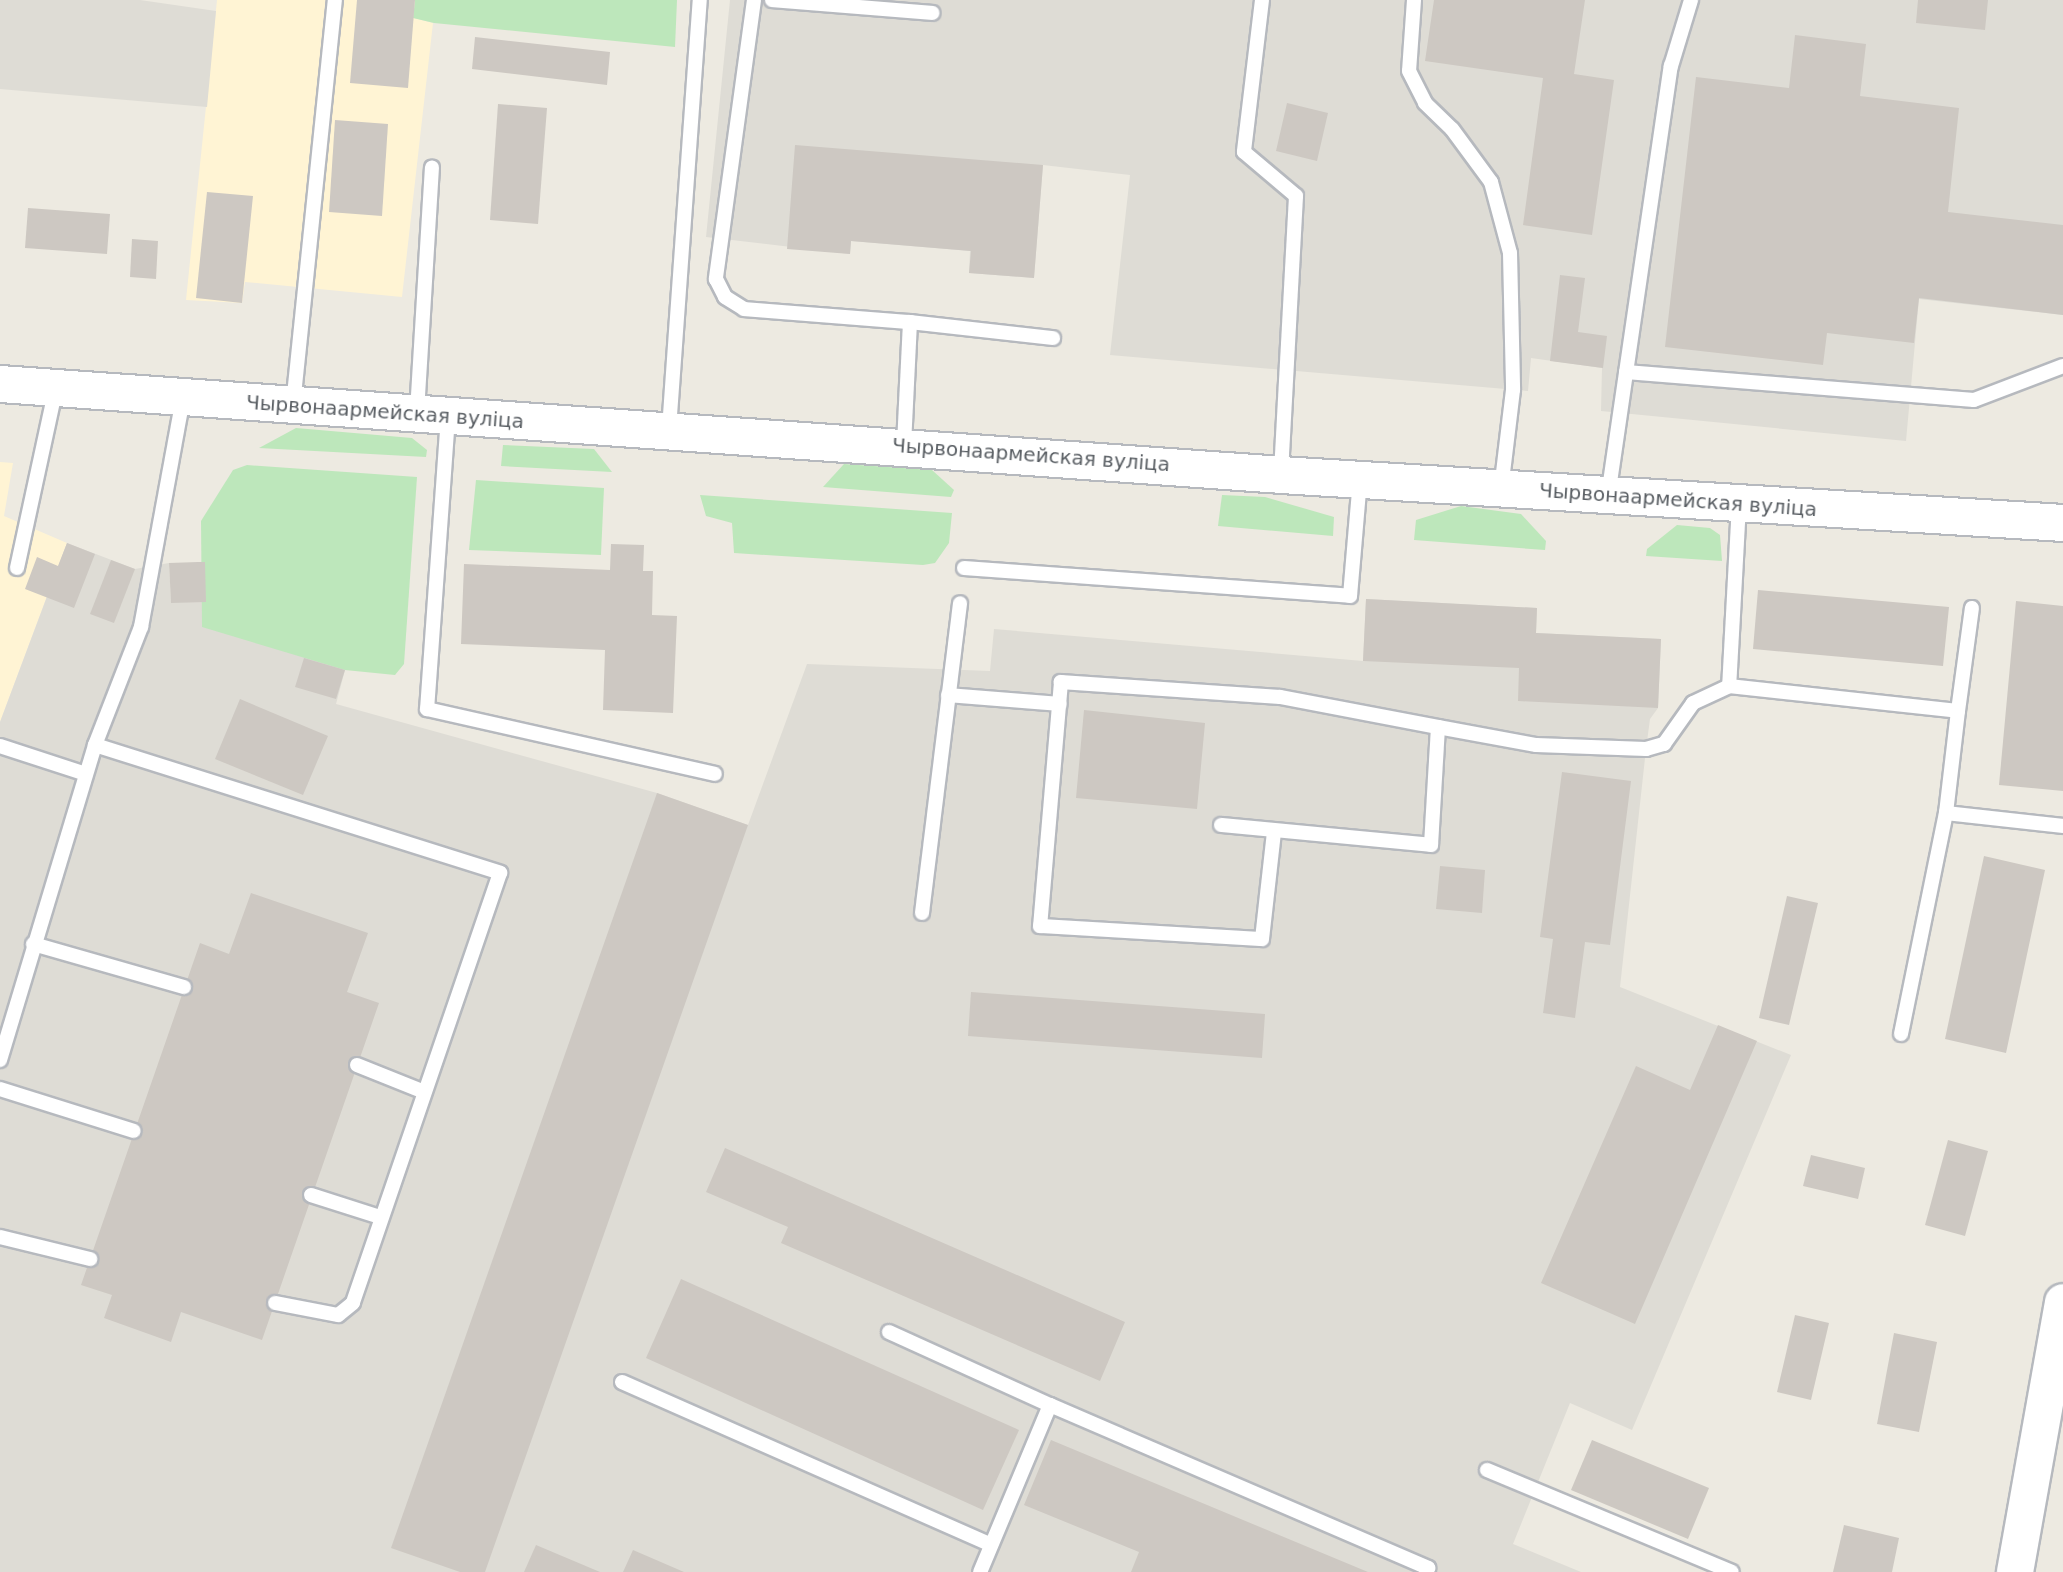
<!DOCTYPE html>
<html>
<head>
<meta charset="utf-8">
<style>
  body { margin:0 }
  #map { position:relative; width:2063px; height:1572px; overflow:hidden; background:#edeae1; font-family:"DejaVu Sans",sans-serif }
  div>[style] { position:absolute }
  .commercial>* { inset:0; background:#fff4d4 }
  .industrial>* { inset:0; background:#dedcd5 }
  .green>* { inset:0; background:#bde7bb }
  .building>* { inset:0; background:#cdc8c2 }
  .roads { filter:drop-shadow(2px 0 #b6b9be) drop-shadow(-2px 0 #b6b9be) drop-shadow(0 2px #b6b9be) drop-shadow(0 -2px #b6b9be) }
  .lane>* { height:14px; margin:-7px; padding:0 7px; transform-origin:7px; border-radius:7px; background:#fff }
  .secondary>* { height:36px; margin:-18px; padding:0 18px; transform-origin:18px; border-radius:18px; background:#fff }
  span { translate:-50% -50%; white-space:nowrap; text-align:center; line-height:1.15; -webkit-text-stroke:6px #fff; paint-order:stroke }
  .street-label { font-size:20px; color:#595e63 }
</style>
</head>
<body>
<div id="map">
  <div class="commercial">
    <i style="clip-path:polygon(217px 0,415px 0,414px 18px,433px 23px,402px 297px,245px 282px,242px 303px,186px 300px)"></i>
    <i style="clip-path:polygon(0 462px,13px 463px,4px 516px,67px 543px,0 722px)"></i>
  </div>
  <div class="industrial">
    <i style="clip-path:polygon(0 0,140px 0,216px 11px,207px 107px,0 89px)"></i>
    <i style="clip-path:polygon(730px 0,2063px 0,2063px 315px,1919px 299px,1906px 441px,1601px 411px,1602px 368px,1531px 358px,1528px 391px,1110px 355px,1130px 175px,1043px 165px,1034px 278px,969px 273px,970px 251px,851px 241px,850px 254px,706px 237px)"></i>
    <i style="clip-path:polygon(67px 543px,135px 569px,169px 563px,171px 602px,206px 602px,345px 670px,336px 704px,657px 793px,748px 825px,807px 664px,990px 671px,994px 629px,1363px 661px,1366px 599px,1537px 608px,1536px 633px,1661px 639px,1658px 708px,1650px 719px,1646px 749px,1620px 987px,1791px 1055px,1632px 1430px,1570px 1403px,1513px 1544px,1581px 1572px,0 1572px,0 722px)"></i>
  </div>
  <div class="green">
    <i style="clip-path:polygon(415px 0,677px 0,675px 47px,434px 23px,413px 18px)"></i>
    <i style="clip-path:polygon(296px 428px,412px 438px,427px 450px,426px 457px,259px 448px)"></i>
    <i style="clip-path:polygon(503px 445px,594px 449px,612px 472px,501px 466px)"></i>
    <i style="clip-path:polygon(844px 464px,932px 470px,954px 490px,951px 497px,823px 487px)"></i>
    <i style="clip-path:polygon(247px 465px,417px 477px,404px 664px,395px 675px,345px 670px,202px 627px,201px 521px,233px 470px)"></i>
    <i style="clip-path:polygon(476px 480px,604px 488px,601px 555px,469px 550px)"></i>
    <i style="clip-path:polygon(700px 495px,952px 513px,949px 543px,935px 563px,923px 565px,734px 553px,732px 523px,706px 516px)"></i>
    <i style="clip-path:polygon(1222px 495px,1265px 497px,1334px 517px,1333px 536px,1218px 526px)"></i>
    <i style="clip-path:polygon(1461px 506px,1521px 514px,1546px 541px,1545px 550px,1414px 540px,1416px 520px)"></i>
    <i style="clip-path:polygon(1677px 525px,1710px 528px,1720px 535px,1722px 561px,1646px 556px,1647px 549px)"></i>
  </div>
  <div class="building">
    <i style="clip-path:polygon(357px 0,415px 0,408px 88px,350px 83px)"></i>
    <i style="clip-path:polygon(1434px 0,1585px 0,1574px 74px,1614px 80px,1592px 235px,1523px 225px,1543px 78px,1425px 61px)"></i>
    <i style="clip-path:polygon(1918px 0,1988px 0,1985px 30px,1916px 23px)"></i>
    <i style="clip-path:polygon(1795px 35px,1866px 44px,1860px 96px,1959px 108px,1948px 212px,2063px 225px,2063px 315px,1919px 298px,1914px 343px,1827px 333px,1823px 365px,1665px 347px,1696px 77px,1789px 88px)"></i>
    <i style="clip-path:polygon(475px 37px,610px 52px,607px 85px,472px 69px)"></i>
    <i style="clip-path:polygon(1287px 103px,1328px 113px,1317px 161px,1276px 151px)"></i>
    <i style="clip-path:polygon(498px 104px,547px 108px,538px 224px,490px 220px)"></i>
    <i style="clip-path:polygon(335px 120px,388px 124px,382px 216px,329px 212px)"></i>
    <i style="clip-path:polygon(795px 145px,1043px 165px,1034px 278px,969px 273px,971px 251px,851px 241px,850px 254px,787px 249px)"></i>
    <i style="clip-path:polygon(207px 192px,253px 196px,242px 303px,196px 298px)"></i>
    <i style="clip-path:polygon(28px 208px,110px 214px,107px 254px,25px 248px)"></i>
    <i style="clip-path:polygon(132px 239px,158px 241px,156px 279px,130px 277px)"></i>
    <i style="clip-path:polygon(1560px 275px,1585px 278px,1578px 332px,1607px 336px,1603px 368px,1550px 361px)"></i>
    <i style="clip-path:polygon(67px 543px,95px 554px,74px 608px,25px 589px,37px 557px,58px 566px)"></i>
    <i style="clip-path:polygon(611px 544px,644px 545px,643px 571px,653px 571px,652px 615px,677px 616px,673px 713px,603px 710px,605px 650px,461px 644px,464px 564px,610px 570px)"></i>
    <i style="clip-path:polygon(111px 560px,135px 569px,114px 623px,90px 614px)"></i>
    <i style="clip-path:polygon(198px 562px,205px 562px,206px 602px,171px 603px,169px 563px)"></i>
    <i style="clip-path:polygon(1758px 590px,1949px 607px,1943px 666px,1753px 649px)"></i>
    <i style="clip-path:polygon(1366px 599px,1537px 608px,1536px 633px,1661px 639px,1658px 708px,1518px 701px,1519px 668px,1363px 661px)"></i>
    <i style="clip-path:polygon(2016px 601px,2063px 606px,2063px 791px,1999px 785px)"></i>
    <i style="clip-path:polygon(304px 658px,345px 670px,336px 699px,295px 687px)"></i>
    <i style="clip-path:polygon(240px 699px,328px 736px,303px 795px,215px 759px)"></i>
    <i style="clip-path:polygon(1084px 710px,1205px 723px,1197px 809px,1076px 798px)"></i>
    <i style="clip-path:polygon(1562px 772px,1631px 781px,1610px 945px,1585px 942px,1575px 1018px,1543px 1013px,1553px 939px,1540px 937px)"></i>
    <i style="clip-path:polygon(657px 793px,748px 825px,485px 1572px,460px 1572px,391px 1548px)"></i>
    <i style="clip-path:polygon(1984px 856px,2045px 870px,2006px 1053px,1945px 1039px)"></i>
    <i style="clip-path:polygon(1440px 866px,1485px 870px,1482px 913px,1436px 909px)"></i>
    <i style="clip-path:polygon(251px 893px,368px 933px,347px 992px,379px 1003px,262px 1340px,181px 1312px,171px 1342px,104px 1318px,112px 1295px,81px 1285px,200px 943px,229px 954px)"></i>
    <i style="clip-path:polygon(1787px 896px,1818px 903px,1789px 1025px,1759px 1018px)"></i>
    <i style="clip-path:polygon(971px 992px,1265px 1014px,1262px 1058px,968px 1036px)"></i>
    <i style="clip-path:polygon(1718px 1025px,1757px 1041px,1635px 1324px,1541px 1283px,1636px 1066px,1690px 1090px)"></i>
    <i style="clip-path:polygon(1948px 1140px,1988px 1151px,1965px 1236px,1925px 1225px)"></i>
    <i style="clip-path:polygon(725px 1148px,1125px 1322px,1100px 1381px,781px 1243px,788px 1227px,706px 1192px)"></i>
    <i style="clip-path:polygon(1811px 1155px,1865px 1168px,1858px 1199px,1803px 1186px)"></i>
    <i style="clip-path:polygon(681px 1279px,1019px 1430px,983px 1510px,646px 1358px)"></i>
    <i style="clip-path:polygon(1795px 1315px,1829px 1323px,1811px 1400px,1777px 1392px)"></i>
    <i style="clip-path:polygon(1894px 1333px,1937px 1342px,1919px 1432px,1877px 1424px)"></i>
    <i style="clip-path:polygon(1051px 1440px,1368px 1572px,1131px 1572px,1139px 1552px,1024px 1505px)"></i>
    <i style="clip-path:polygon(1592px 1440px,1709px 1488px,1688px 1539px,1571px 1490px)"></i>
    <i style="clip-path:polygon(1844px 1525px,1899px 1538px,1892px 1572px,1833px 1572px)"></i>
    <i style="clip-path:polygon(536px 1545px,600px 1572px,524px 1572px)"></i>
    <i style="clip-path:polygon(633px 1550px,684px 1572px,623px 1572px)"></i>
  </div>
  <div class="roads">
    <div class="lane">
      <i style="left:754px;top:0;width:282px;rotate:97.8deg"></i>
      <i style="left:716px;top:279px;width:20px;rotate:63deg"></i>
      <i style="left:725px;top:297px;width:22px;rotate:32deg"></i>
      <i style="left:744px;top:309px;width:167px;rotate:4.5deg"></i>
      <i style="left:910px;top:322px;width:124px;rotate:92.8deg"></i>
      <i style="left:772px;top:0;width:161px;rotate:4.6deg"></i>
      <i style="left:1262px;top:0;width:153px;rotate:96.8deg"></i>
      <i style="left:1244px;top:152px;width:68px;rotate:40.2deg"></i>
      <i style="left:1296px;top:196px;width:278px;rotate:93.1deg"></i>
      <i style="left:1414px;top:0;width:71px;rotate:94deg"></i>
      <i style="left:1409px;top:71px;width:36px;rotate:63deg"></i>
      <i style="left:1425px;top:103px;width:37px;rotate:44deg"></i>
      <i style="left:1452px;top:129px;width:66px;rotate:53.7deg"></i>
      <i style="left:1491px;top:182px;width:73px;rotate:75deg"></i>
      <i style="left:1510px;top:253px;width:137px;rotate:88.7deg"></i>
      <i style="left:1513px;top:390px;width:100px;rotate:96.9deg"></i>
      <i style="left:910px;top:322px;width:144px;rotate:6.4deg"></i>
      <i style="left:1626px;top:372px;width:349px;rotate:4.6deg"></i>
      <i style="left:1974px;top:400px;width:95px;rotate:-20.9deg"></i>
      <i style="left:293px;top:405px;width:407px;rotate:-84.1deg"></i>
      <i style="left:417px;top:412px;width:245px;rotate:-86.5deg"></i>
      <i style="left:448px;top:417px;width:293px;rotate:94.1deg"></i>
      <i style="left:427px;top:709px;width:295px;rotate:12.7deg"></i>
      <i style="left:669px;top:429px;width:430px;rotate:-85.9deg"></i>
      <i style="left:1608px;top:496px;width:435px;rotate:-81.7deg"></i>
      <i style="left:1671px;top:66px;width:69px;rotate:-73.1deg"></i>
      <i style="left:1739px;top:504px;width:182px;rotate:93.1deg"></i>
      <i style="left:1729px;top:686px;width:230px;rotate:6.2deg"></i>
      <i style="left:1958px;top:711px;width:103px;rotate:96.7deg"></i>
      <i style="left:1946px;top:813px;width:118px;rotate:6.3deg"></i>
      <i style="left:17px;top:568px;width:184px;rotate:-77.8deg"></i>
      <i style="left:964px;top:568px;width:387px;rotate:4.1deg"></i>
      <i style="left:1350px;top:596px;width:116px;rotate:-85.1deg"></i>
      <i style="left:948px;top:695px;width:112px;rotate:4.6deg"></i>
      <i style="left:1958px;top:711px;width:104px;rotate:-82.3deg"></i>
      <i style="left:1438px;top:727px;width:100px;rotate:10.4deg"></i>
      <i style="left:1536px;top:745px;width:110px;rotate:2.1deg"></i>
      <i style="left:1646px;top:749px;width:19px;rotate:-16deg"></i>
      <i style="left:1664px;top:744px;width:50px;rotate:-54.7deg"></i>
      <i style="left:1693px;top:703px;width:40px;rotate:-25deg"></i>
      <i style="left:95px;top:745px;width:425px;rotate:17.5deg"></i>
      <i style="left:500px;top:873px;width:454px;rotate:108.9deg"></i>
      <i style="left:353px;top:1303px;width:19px;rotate:141deg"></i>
      <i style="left:338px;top:1315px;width:64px;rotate:-169.2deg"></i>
      <i style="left:0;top:746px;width:90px;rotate:18deg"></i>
      <i style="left:1221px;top:825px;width:211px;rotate:5.4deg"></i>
      <i style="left:1431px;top:845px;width:118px;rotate:-86.6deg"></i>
      <i style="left:1438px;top:727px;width:161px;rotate:-169.2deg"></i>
      <i style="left:1280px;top:697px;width:220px;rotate:-176.1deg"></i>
      <i style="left:1061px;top:682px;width:245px;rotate:94.9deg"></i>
      <i style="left:1040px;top:926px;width:222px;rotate:3.4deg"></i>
      <i style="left:1262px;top:939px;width:108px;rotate:-83.6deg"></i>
      <i style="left:922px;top:913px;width:312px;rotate:-83deg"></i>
      <i style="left:33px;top:944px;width:157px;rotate:15.9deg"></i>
      <i style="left:1901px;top:1034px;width:226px;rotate:-78.5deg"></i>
      <i style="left:0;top:1060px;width:329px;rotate:-73.2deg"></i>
      <i style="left:95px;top:745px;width:127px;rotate:-68.7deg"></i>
      <i style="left:141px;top:627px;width:233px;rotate:-79.6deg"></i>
      <i style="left:357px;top:1065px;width:72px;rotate:21.9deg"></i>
      <i style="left:0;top:1089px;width:140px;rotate:17.4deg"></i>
      <i style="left:311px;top:1195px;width:72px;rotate:17.7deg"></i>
      <i style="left:0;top:1237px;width:93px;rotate:13.7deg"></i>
      <i style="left:889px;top:1332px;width:177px;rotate:24.4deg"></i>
      <i style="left:1050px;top:1405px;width:181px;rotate:112.7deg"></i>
      <i style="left:622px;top:1382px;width:403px;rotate:23.8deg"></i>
      <i style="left:1050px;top:1405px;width:412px;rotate:23.3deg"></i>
      <i style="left:1428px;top:1568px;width:4px;rotate:117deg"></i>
      <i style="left:1487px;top:1470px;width:265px;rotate:22.6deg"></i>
    </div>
    <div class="secondary">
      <i style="left:0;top:384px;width:1284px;rotate:4.06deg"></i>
      <i style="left:1281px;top:475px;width:783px;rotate:3.51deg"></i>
      <i style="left:2015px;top:1572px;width:274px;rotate:-79.9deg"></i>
    </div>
  </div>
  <div class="street-label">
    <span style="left:385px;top:412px;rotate:4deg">Чырвонаармейская вуліца</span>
    <span style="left:1031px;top:455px;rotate:4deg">Чырвонаармейская вуліца</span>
    <span style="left:1678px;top:500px;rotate:4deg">Чырвонаармейская вуліца</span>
  </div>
</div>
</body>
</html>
